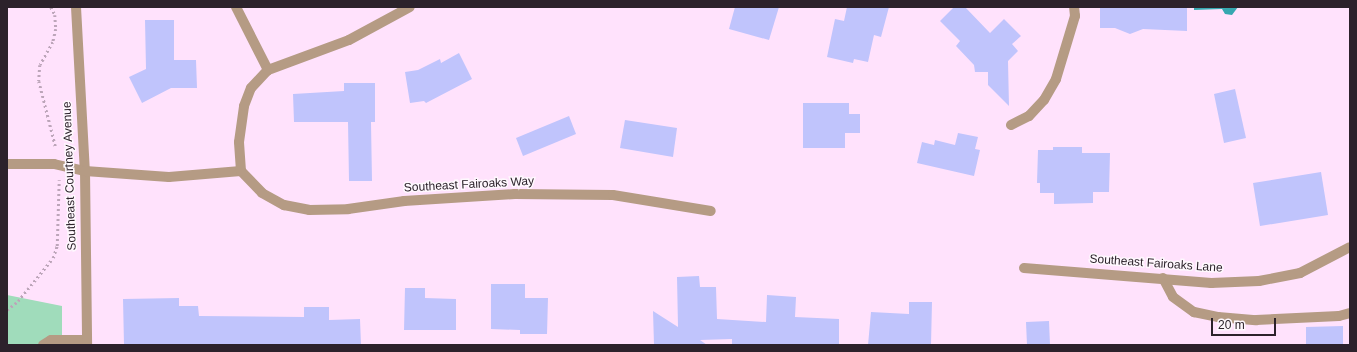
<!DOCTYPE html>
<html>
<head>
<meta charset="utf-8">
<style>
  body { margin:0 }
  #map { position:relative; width:1357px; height:352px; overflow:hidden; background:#ffe2fc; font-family:Helvetica,sans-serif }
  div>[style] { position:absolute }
  .green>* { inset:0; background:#a0dcbb }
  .water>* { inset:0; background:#36a7b0 }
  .building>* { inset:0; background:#c0c4fc }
  .path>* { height:2.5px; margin-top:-1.25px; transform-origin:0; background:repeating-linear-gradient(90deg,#bca5b9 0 2px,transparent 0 5px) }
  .service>* { height:10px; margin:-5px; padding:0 5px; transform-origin:5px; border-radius:5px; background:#b59b84 }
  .minor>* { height:10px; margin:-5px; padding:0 5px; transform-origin:5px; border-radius:5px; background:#b59b84 }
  span { translate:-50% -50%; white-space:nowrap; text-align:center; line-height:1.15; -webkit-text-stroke:3px #fef8fd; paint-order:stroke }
  .street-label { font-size:12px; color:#2c222b }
  .frame { position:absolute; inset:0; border:8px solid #2c222b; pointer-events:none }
  .scale { position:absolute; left:1211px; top:318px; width:65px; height:18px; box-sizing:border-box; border:2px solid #2c222b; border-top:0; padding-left:5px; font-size:12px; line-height:14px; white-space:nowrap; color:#2c222b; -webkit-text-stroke:3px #fef8fd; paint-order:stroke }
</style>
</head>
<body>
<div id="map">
  <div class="green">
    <i style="clip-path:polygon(7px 295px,62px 306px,62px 345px,7px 345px)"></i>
  </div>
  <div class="water">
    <i style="clip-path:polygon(1194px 7px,1238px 7px,1232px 15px,1225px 14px,1222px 9px,1194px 10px)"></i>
  </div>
  <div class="building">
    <i style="clip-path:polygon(735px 7px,779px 7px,769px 40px,729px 29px)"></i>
    <i style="clip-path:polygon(847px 7px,889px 7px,881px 37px,874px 35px,868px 62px,854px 59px,853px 63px,827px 57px,835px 19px,844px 21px)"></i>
    <i style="clip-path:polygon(954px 7px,965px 7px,990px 33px,1004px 19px,1021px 36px,1012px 44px,1018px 51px,1008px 61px,1009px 106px,988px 85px,988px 72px,975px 72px,974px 65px,956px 46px,960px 41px,940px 21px)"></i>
    <i style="clip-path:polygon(1100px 7px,1187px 7px,1187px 31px,1143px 29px,1130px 34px,1115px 28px,1100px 28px)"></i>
    <i style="clip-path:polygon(145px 20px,174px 20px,174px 60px,196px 60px,197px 88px,171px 88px,142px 103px,129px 77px,146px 69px)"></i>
    <i style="clip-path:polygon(459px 53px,472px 79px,426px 103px,424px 101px,410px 103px,405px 72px,418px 70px,440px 59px,441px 63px)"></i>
    <i style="clip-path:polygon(344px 83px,375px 83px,375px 122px,371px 122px,372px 181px,349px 181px,348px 122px,294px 122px,293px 94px,344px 91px)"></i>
    <i style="clip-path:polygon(1235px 89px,1246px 138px,1224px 143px,1214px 94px)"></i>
    <i style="clip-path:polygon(803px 103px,849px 103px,849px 114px,860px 114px,860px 133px,845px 133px,845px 148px,803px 148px)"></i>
    <i style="clip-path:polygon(569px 116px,576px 134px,523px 156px,516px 138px)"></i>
    <i style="clip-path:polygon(625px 120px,677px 128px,673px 157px,620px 148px)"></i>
    <i style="clip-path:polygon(958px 133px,978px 137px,975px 149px,980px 150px,974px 176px,917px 163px,922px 142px,934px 145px,935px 140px,955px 145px)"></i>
    <i style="clip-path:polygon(1053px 147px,1082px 147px,1082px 153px,1110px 153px,1109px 192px,1093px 192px,1093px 203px,1054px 204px,1054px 193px,1040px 193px,1040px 183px,1037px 183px,1038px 150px,1053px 150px)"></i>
    <i style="clip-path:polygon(1321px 172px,1328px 215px,1260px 226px,1253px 183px)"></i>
    <i style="clip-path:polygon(699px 276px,700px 287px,716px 287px,717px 319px,766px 322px,767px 295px,796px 297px,795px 317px,839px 319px,839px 345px,732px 345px,732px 339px,700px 340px,707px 345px,654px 345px,653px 311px,678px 327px,677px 277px)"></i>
    <i style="clip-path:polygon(491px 284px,525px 284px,525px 298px,548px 298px,547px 334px,520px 334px,520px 330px,491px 329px)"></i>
    <i style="clip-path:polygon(405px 288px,425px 288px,425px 298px,456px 299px,456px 330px,404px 330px)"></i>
    <i style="clip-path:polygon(179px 298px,179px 306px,198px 306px,199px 316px,304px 317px,304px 307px,329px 307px,329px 320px,360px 319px,361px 345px,124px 345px,123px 299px)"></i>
    <i style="clip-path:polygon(909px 302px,932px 302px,931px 345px,868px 345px,871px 312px,909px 314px)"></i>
    <i style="clip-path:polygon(1049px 321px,1050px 345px,1027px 345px,1026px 322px)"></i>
    <i style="clip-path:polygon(1343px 326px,1343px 345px,1306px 345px,1306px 327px)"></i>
  </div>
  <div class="path">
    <i style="left:51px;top:7px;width:9px;rotate:63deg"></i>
    <i style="left:55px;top:15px;width:14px;rotate:86deg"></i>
    <i style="left:56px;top:29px;width:13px;rotate:103deg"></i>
    <i style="left:53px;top:42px;width:26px;rotate:119deg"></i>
    <i style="left:40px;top:65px;width:16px;rotate:94deg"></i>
    <i style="left:39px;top:81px;width:69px;rotate:75.8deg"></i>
    <i style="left:7px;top:310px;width:14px;rotate:-39deg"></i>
    <i style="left:18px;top:301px;width:55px;rotate:-50.9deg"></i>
    <i style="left:53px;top:258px;width:13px;rotate:-72deg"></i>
    <i style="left:57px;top:246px;width:66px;rotate:-88.3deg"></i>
  </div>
  <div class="service">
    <i style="left:236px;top:7px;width:71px;rotate:63.1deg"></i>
    <i style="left:1163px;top:278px;width:21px;rotate:62deg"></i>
    <i style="left:1173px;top:297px;width:26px;rotate:36deg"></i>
    <i style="left:1194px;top:312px;width:25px;rotate:12deg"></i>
    <i style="left:1218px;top:317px;width:38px;rotate:5deg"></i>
    <i style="left:1256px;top:320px;width:83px;rotate:-2.8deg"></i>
    <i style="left:1339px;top:316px;width:11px;rotate:-15deg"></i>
    <i style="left:43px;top:345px;width:9px;rotate:-32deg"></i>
    <i style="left:51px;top:340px;width:36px"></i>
  </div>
  <div class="minor">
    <i style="left:76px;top:7px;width:164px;rotate:86.9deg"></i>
    <i style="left:85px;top:171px;width:174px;rotate:89.3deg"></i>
    <i style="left:1011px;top:125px;width:20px;rotate:-27deg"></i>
    <i style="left:1029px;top:116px;width:22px;rotate:-47deg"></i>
    <i style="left:1044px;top:100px;width:24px;rotate:-60deg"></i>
    <i style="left:1056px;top:79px;width:66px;rotate:-73.2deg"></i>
    <i style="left:1075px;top:16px;width:9px;rotate:-96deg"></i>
    <i style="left:7px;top:164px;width:47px"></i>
    <i style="left:54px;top:164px;width:32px;rotate:13deg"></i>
    <i style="left:85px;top:171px;width:84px;rotate:4.1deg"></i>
    <i style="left:169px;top:177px;width:72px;rotate:-4.8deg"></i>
    <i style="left:241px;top:171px;width:30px;rotate:46deg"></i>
    <i style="left:262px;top:193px;width:25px;rotate:29deg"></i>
    <i style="left:284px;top:205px;width:25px;rotate:11deg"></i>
    <i style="left:309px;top:210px;width:39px;rotate:-1deg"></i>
    <i style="left:348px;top:209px;width:57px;rotate:-8.1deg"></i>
    <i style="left:404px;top:201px;width:111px;rotate:-3.6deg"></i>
    <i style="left:515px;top:194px;width:98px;rotate:0.6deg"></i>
    <i style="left:613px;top:195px;width:99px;rotate:9.3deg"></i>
    <i style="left:241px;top:171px;width:29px;rotate:-94deg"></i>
    <i style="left:239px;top:142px;width:36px;rotate:-82deg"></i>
    <i style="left:244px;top:106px;width:19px;rotate:-69deg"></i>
    <i style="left:251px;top:88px;width:25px;rotate:-47deg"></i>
    <i style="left:268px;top:70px;width:86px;rotate:-20.3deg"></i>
    <i style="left:349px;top:40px;width:69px;rotate:-28.4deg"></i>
    <i style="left:1024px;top:268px;width:188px;rotate:4.6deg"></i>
    <i style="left:1211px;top:283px;width:48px;rotate:-2.4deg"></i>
    <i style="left:1259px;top:281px;width:42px;rotate:-11deg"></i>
    <i style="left:1300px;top:273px;width:56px;rotate:-27.5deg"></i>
  </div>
  <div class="street-label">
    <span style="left:70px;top:176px;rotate:-92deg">Southeast Courtney Avenue</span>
    <span style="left:469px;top:185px;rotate:-3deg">Southeast Fairoaks Way</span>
    <span style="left:1156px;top:264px;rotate:4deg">Southeast Fairoaks Lane</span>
  </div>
  <div class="frame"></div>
  <div class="scale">20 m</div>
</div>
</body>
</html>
